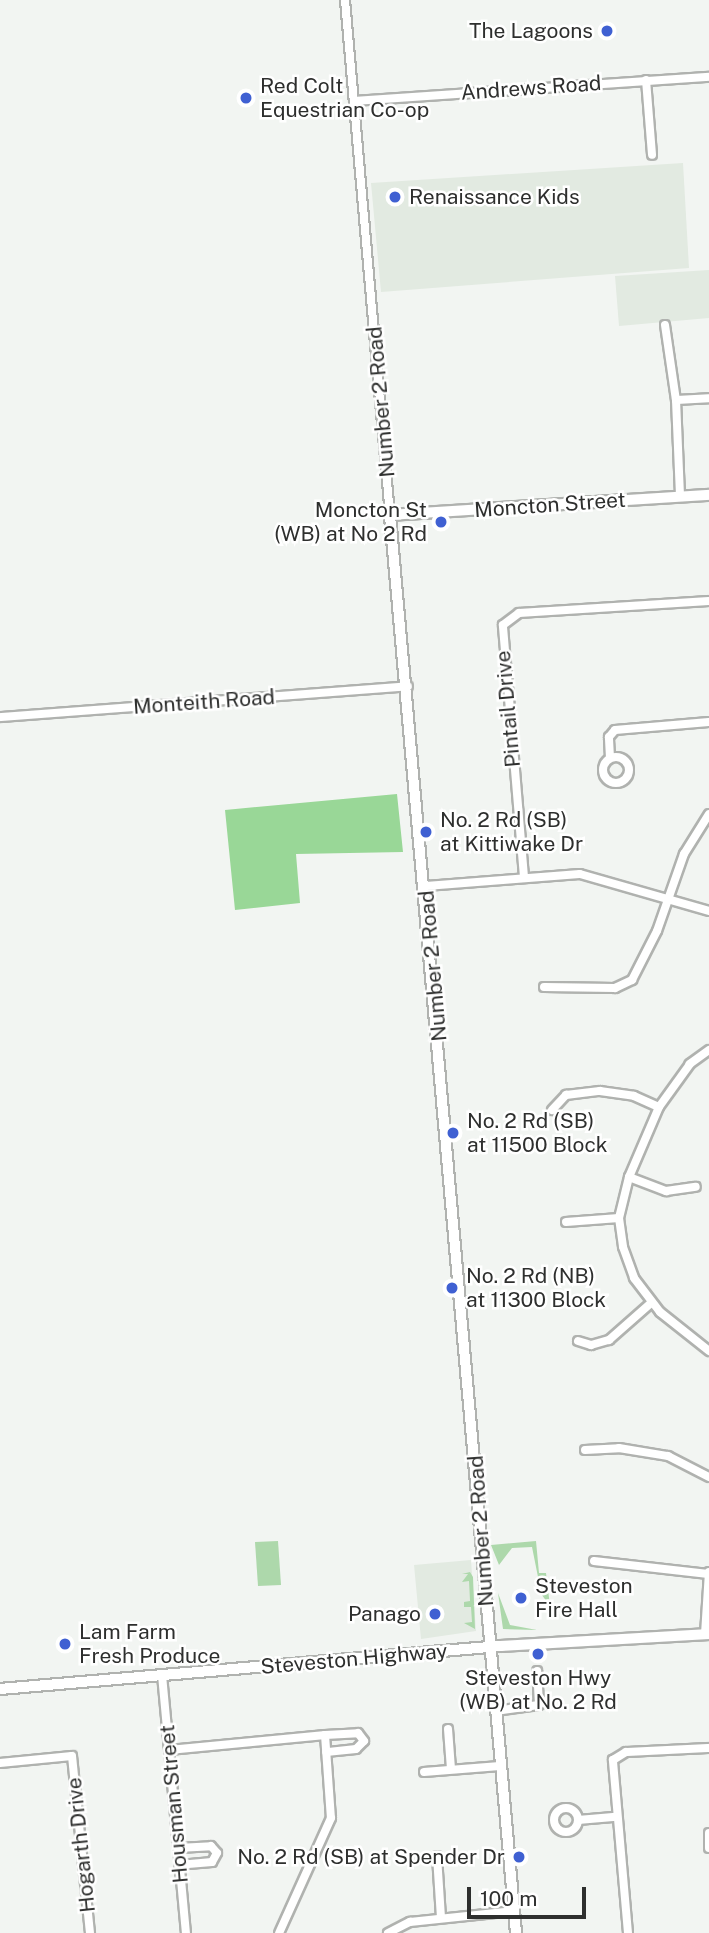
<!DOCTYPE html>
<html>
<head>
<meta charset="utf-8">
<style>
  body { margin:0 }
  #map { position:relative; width:709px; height:1933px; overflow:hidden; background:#f2f5f2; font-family:"Public Sans",sans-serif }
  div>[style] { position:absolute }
  .built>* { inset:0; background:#e2eae1 }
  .green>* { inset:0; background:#add8ab }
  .forest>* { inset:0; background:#99d797 }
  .roads { filter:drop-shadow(2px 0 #b0b2af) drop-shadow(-2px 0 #b0b2af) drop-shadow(0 2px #b0b2af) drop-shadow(0 -2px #b0b2af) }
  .street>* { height:8px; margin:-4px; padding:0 4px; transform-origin:4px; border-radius:4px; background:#fff }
  .street>.ring { margin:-4px; padding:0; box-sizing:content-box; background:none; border:8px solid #fff; border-radius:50% }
  .secondary>* { height:10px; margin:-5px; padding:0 5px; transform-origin:5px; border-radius:5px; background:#fff }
  .dots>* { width:19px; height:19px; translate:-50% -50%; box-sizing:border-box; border:4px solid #fff; border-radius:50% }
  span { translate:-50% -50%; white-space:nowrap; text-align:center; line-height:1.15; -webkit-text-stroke:5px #fff; paint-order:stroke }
  .poi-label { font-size:21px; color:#2e2f2e }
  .right { translate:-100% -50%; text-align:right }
  .left { translate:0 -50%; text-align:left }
  .street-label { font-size:21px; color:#2e2f2e }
  .scale { position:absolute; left:467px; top:1887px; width:119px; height:32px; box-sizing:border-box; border:4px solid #2e2f2e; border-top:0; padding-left:9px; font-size:21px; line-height:24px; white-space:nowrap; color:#2e2f2e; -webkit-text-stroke:5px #fff; paint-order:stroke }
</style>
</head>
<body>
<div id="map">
  <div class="built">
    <i style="clip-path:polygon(683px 163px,689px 268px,381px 292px,371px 183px)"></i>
    <i style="clip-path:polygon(709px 270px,709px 318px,619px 326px,615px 276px)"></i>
    <i style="clip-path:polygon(471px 1560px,476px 1631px,421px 1639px,414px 1565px)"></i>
  </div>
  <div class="green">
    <i style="clip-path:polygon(278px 1541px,281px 1585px,258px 1586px,255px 1542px)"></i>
    <i style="clip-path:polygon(536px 1541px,539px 1573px,546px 1573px,550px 1606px,536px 1587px,539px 1582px,532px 1547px,512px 1548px,499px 1565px,491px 1545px)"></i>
    <i style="clip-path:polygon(470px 1572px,473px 1577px,475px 1629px,464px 1623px,472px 1622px,471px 1607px,464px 1607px,464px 1602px,470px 1601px,469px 1581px,462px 1582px,468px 1574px,462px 1574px)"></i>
    <i style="clip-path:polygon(498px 1593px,510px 1625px,537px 1630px,503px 1629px)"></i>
  </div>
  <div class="forest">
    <i style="clip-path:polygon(397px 794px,403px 852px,296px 854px,300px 903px,235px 910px,225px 810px)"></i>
  </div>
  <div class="roads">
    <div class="street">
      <i style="left:345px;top:0;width:517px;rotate:85.01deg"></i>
      <i style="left:646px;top:80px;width:75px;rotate:85.4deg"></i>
      <i style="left:354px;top:101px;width:356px;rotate:-3.9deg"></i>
      <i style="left:665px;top:325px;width:76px;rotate:81.7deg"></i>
      <i style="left:676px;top:400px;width:97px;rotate:87.6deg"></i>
      <i style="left:676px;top:400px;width:33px;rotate:-3deg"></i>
      <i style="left:0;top:717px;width:409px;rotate:-4.3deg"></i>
      <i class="ring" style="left:603px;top:757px;width:18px;height:18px"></i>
      <i style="left:610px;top:758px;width:21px;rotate:-93deg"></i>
      <i style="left:609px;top:737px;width:9px;rotate:-49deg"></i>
      <i style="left:615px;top:730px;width:94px;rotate:-4.9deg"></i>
      <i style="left:524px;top:877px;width:253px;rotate:-94.8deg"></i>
      <i style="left:503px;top:625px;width:20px;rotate:-37deg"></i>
      <i style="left:519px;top:613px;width:190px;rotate:-3.6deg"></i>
      <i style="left:426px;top:886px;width:154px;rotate:-4.5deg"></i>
      <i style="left:580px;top:874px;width:134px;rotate:16deg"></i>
      <i style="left:544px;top:987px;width:71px;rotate:0.8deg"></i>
      <i style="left:615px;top:988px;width:19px;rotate:-25deg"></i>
      <i style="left:632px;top:980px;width:55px;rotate:-63deg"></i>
      <i style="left:657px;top:931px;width:82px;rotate:-70.7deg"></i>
      <i style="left:684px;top:854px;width:47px;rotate:-58deg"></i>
      <i style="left:709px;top:1050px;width:24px;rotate:144deg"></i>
      <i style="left:690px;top:1064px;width:53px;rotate:125.8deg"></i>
      <i style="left:659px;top:1107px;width:76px;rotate:113.2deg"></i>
      <i style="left:629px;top:1177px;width:42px;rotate:103.7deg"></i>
      <i style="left:619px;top:1218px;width:29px;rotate:82deg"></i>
      <i style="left:623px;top:1247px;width:33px;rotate:70deg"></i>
      <i style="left:634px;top:1278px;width:43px;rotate:52.6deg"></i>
      <i style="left:660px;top:1312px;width:63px;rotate:38.5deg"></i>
      <i style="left:552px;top:1110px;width:21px;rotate:-47deg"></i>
      <i style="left:566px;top:1095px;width:34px;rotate:-7deg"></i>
      <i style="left:600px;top:1091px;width:34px;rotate:8deg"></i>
      <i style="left:634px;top:1096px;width:27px;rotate:24deg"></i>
      <i style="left:629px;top:1177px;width:40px;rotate:21deg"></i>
      <i style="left:666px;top:1191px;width:30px;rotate:-8deg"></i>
      <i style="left:566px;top:1222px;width:53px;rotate:-4.3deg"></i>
      <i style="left:578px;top:1341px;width:14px;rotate:17deg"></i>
      <i style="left:591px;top:1345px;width:19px;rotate:-16deg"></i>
      <i style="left:609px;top:1340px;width:56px;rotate:-41.4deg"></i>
      <i style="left:585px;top:1450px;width:34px;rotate:-3deg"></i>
      <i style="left:619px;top:1448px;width:50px;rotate:9.3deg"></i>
      <i style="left:668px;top:1456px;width:46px;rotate:27.1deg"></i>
      <i style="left:594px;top:1561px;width:115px;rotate:6.5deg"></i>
      <i style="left:705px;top:1634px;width:62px;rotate:-86.3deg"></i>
      <i style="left:162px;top:1675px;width:259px;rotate:84.7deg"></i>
      <i style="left:495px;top:1711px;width:44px;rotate:-7.8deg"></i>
      <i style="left:539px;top:1705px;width:34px;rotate:-93deg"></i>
      <i style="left:448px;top:1729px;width:40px;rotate:85.7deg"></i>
      <i style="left:325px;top:1735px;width:33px;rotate:-3deg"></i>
      <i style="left:358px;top:1733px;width:10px;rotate:53deg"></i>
      <i style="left:364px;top:1741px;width:11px;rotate:135deg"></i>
      <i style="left:356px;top:1749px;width:30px;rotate:174deg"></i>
      <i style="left:169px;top:1750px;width:157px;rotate:-5.5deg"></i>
      <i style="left:325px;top:1735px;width:83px;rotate:85.9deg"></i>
      <i style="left:331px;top:1818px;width:126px;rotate:114.3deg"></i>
      <i style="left:0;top:1763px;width:72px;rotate:-5.6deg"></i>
      <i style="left:72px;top:1756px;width:178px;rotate:84.2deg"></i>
      <i style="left:424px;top:1772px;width:76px;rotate:-4.5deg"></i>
      <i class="ring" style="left:554px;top:1808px;width:16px;height:16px"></i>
      <i style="left:578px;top:1820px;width:38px;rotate:-5deg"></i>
      <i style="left:709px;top:1833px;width:15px;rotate:90deg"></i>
      <i style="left:178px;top:1848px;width:33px;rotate:-3deg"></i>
      <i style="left:211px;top:1846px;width:9px;rotate:49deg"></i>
      <i style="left:217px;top:1853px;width:10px;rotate:119deg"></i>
      <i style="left:212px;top:1862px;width:33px;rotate:175deg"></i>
      <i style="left:437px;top:1856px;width:62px;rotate:86.3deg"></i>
      <i style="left:388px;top:1933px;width:25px;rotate:-27deg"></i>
      <i style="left:410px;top:1922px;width:105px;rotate:-6deg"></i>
      <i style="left:628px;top:1933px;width:174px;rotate:-95deg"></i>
      <i style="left:613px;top:1760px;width:15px;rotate:-32deg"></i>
      <i style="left:626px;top:1752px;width:83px;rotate:-2.8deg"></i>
    </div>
    <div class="secondary">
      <i style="left:0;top:1689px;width:503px;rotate:-4.91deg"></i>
      <i style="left:501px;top:1646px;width:208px;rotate:-3.3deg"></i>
      <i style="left:516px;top:1933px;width:1424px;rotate:-95.08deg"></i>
      <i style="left:390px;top:515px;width:320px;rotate:-3.6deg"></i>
    </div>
  </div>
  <div class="dots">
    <i style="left:607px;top:31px;background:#3f60d2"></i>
    <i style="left:246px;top:98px;background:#3f60d2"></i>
    <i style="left:395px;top:197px;background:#3f60d2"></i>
    <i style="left:441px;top:522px;background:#3f60d2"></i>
    <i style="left:426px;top:832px;background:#3f60d2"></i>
    <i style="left:453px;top:1133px;background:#3f60d2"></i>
    <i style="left:452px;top:1288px;background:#3f60d2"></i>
    <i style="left:521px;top:1598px;background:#3f60d2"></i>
    <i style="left:435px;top:1614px;background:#3f60d2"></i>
    <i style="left:65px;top:1644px;background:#3f60d2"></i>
    <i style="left:538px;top:1654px;background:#3f60d2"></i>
    <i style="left:519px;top:1857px;background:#3f60d2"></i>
  </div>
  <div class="poi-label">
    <span class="right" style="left:593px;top:31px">The Lagoons</span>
    <span class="left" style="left:260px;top:98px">Red Colt<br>Equestrian Co-op</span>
    <span class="left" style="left:409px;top:197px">Renaissance Kids</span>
    <span class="right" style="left:427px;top:522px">Moncton St<br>(WB) at No 2 Rd</span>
    <span class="left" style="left:440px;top:832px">No. 2 Rd (SB)<br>at Kittiwake Dr</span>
    <span class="left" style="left:467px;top:1133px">No. 2 Rd (SB)<br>at 11500 Block</span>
    <span class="left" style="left:466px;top:1288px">No. 2 Rd (NB)<br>at 11300 Block</span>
    <span class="left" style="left:535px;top:1598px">Steveston<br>Fire Hall</span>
    <span class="right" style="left:421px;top:1614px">Panago</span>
    <span class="left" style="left:79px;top:1644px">Lam Farm<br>Fresh Produce</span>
    <span style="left:538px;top:1690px">Steveston Hwy<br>(WB) at No. 2 Rd</span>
    <span class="right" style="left:505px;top:1857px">No. 2 Rd (SB) at Spender Dr</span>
  </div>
  <div class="street-label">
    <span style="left:531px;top:88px;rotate:-4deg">Andrews Road</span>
    <span style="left:381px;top:402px;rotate:-95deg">Number 2 Road</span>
    <span style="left:550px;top:505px;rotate:-4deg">Moncton Street</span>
    <span style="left:204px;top:702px;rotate:-4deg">Monteith Road</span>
    <span style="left:508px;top:709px;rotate:-95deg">Pintail Drive</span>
    <span style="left:433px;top:966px;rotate:-95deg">Number 2 Road</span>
    <span style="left:481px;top:1531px;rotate:-94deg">Number 2 Road</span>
    <span style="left:354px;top:1659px;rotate:-5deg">Steveston Highway</span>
    <span style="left:174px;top:1804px;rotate:-95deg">Housman Street</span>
    <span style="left:81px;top:1845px;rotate:-96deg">Hogarth Drive</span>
  </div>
  <div class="scale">100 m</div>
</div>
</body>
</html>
